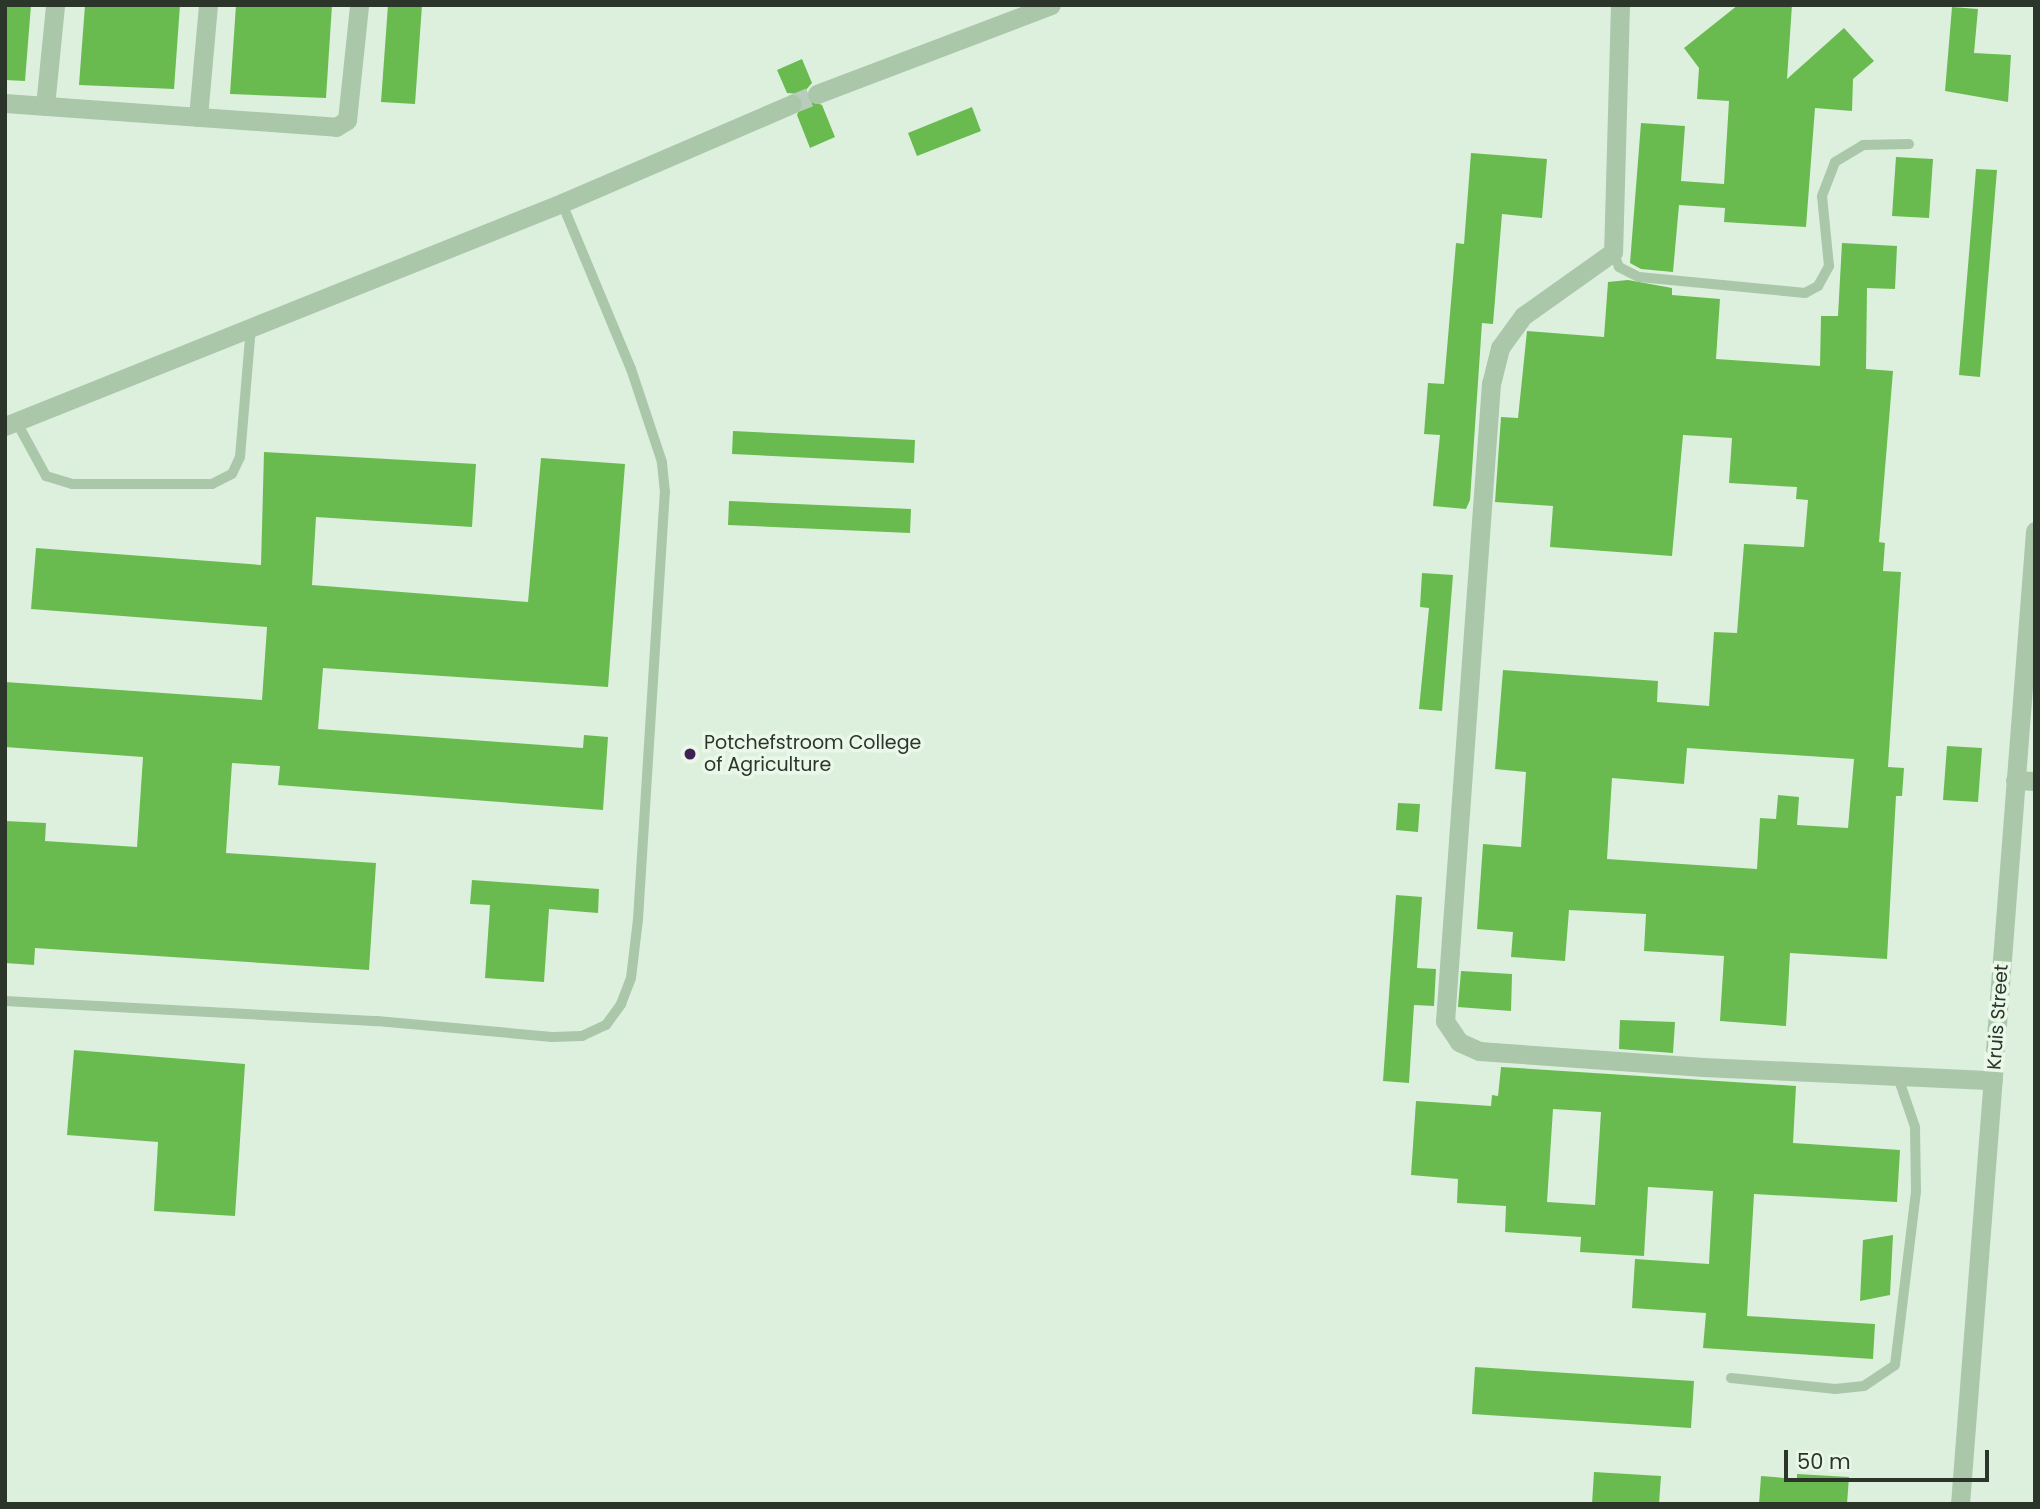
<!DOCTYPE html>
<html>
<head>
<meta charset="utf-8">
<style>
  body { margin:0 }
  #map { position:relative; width:2040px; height:1509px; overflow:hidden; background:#ddf0de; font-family:Poppins,sans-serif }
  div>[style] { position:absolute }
  .building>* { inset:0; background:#69bb4f }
  .minor-tunnel>* { height:19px; margin-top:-9.5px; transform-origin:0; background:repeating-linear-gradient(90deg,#b9cbba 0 19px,transparent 0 29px) }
  .service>* { height:10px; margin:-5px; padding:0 5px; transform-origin:5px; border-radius:5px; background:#aac7aa }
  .minor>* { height:19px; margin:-9.5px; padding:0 9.5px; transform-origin:9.5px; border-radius:9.5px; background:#aac7aa }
  .tertiary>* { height:19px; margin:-9.5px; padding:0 9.5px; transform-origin:9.5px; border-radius:9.5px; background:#aac7aa }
  .dots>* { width:19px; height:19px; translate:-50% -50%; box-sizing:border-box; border:4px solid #e9f8e9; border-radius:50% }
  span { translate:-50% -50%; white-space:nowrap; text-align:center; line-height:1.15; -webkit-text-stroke:7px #e9f8e9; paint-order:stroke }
  .poi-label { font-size:19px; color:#2b3529 }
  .left { translate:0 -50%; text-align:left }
  .street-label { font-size:19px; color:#2b3529 }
  .frame { position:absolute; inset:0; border:7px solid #2b3529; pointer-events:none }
  .scale { position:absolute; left:1784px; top:1450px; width:205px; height:32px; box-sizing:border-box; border:4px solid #2b3529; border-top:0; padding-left:9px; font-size:21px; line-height:24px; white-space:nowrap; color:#2b3529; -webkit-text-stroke:5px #e9f8e9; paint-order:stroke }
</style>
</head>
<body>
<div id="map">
  <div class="building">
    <i style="clip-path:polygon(5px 5px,31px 5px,25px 81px,5px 80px)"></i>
    <i style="clip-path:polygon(85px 5px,180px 5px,174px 89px,79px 85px)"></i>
    <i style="clip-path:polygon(236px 5px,332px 5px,326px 98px,230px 94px)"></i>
    <i style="clip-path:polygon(388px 5px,422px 5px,415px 104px,381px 102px)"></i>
    <i style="clip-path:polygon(1738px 5px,1792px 5px,1787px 79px,1844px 28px,1874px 61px,1853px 79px,1852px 111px,1815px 108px,1806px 227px,1724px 222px,1725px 208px,1679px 205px,1673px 272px,1641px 269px,1630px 263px,1641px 123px,1685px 126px,1681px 181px,1724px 184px,1729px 101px,1697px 99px,1699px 68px,1684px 48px)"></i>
    <i style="clip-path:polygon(1952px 7px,1978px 9px,1974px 53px,2011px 55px,2008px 102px,1945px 91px)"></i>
    <i style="clip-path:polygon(802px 59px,812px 83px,805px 91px,806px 99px,822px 105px,835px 137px,810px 148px,797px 115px,803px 100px,799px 94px,787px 93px,777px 70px)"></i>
    <i style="clip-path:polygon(972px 107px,981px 131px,917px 156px,908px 133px)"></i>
    <i style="clip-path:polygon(1471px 153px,1547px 159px,1542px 218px,1502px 214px,1493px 324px,1482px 323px,1470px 500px,1466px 509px,1433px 506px,1440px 435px,1424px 434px,1428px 383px,1444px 384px,1456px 243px,1464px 244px)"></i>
    <i style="clip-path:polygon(1896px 157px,1933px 159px,1929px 218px,1892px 216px)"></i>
    <i style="clip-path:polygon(1976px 169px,1997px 170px,1980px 377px,1959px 375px)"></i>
    <i style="clip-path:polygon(evenodd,1842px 243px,1897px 246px,1895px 289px,1867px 288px,1866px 369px,1893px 371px,1879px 542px,1885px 543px,1883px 571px,1901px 572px,1888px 767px,1904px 768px,1902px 796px,1896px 796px,1887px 959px,1790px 953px,1786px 1026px,1720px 1021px,1724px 956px,1644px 951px,1646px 914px,1569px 910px,1565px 961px,1511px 957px,1513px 932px,1477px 929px,1483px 844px,1521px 847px,1526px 772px,1495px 769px,1503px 670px,1658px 681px,1657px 702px,1709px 706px,1714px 632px,1737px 633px,1744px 544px,1804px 547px,1808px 500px,1796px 499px,1797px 487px,1729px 483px,1732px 438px,1683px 435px,1672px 556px,1550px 547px,1553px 506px,1495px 502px,1501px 417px,1518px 418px,1527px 331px,1604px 337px,1608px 282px,1628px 280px,1672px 288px,1672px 295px,1720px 299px,1716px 359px,1820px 366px,1821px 316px,1838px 316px,1842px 243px,1687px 748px,1854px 759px,1848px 828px,1797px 825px,1799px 797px,1778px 795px,1776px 819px,1760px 818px,1757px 869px,1607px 859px,1612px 778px,1684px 784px,1687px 748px)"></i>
    <i style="clip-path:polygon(733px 431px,915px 440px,914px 463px,732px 454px)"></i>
    <i style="clip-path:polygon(264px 452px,476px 464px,472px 527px,316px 517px,312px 585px,528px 602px,541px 458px,625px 464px,608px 687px,323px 668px,318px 729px,583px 748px,584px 735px,608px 737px,603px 810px,278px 785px,280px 766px,232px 763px,226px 853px,376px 863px,369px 970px,35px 948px,34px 965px,5px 963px,5px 821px,46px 823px,45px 841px,137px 847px,143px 757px,5px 747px,5px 682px,262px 700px,267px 627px,31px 609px,36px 548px,261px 565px)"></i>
    <i style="clip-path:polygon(729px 501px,911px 509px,910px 533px,728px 525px)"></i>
    <i style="clip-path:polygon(1422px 573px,1453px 575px,1442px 711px,1419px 709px,1429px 608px,1420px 607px)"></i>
    <i style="clip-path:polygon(1947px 746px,1982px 748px,1978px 802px,1943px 800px)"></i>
    <i style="clip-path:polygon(1398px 803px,1420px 804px,1418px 832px,1396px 830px)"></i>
    <i style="clip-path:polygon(472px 880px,599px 889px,598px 913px,549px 909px,544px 982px,485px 978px,490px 905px,470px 904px)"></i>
    <i style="clip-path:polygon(1396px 895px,1422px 897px,1417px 968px,1436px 969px,1434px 1006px,1414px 1005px,1409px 1083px,1383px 1081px)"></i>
    <i style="clip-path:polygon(1461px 971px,1512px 974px,1511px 1011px,1458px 1007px)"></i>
    <i style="clip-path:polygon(1620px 1020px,1675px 1022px,1673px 1053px,1619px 1049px)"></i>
    <i style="clip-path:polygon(74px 1050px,245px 1064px,235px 1216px,154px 1211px,158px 1142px,67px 1135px)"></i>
    <i style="clip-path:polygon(evenodd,1501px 1067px,1796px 1086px,1793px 1143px,1900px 1150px,1897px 1202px,1754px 1194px,1747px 1316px,1875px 1324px,1873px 1359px,1703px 1348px,1706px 1313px,1632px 1308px,1635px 1259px,1709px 1264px,1713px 1191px,1648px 1187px,1644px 1256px,1580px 1252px,1581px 1237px,1505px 1232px,1506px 1206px,1457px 1203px,1458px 1179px,1411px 1175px,1416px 1101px,1491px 1106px,1492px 1095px,1498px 1096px,1501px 1067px,1553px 1109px,1601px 1112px,1595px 1205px,1547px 1202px,1553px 1109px)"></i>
    <i style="clip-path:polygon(1893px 1235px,1890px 1295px,1860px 1301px,1863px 1240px)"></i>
    <i style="clip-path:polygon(1475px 1367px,1694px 1381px,1691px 1428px,1472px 1414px)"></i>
    <i style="clip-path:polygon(1594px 1472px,1661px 1476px,1659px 1504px,1592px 1504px)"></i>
    <i style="clip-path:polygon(1797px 1474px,1849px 1477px,1847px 1504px,1759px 1504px,1761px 1476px,1797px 1479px)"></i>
  </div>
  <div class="minor-tunnel">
    <i style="left:792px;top:104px;width:27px;rotate:-22deg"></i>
  </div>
  <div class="service">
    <i style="left:1613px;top:252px;width:16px;rotate:68deg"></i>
    <i style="left:1619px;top:267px;width:22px;rotate:27deg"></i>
    <i style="left:1639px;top:277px;width:167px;rotate:5.5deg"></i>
    <i style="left:1805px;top:293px;width:15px;rotate:-28deg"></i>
    <i style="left:1818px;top:286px;width:23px;rotate:-61deg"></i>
    <i style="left:1829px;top:266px;width:70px;rotate:-95.7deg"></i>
    <i style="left:1822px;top:196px;width:36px;rotate:-69deg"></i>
    <i style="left:1835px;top:162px;width:33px;rotate:-31deg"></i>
    <i style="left:1863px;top:145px;width:46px;rotate:-1.2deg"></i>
    <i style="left:16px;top:421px;width:63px;rotate:61.4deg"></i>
    <i style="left:46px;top:476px;width:27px;rotate:17deg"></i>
    <i style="left:72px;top:484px;width:140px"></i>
    <i style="left:212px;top:484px;width:22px;rotate:-27deg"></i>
    <i style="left:232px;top:474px;width:19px;rotate:-65deg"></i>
    <i style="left:240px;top:457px;width:132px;rotate:-85.2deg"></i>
    <i style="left:5px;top:1001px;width:373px;rotate:3.1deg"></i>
    <i style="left:377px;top:1021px;width:176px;rotate:5.2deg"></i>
    <i style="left:552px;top:1037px;width:30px;rotate:-2deg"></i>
    <i style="left:582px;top:1036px;width:26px;rotate:-25deg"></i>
    <i style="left:606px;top:1025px;width:26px;rotate:-54deg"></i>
    <i style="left:621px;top:1004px;width:28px;rotate:-69deg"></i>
    <i style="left:631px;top:978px;width:59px;rotate:-83.2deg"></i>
    <i style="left:638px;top:919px;width:428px;rotate:-86.4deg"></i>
    <i style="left:665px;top:492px;width:30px;rotate:-96deg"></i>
    <i style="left:662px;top:462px;width:98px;rotate:-108.4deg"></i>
    <i style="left:631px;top:369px;width:180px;rotate:-112.6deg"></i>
    <i style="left:1731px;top:1378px;width:105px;rotate:6deg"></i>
    <i style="left:1835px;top:1389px;width:29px;rotate:-6deg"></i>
    <i style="left:1864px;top:1386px;width:37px;rotate:-34deg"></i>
    <i style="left:1895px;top:1365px;width:175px;rotate:-83.1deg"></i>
    <i style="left:1916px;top:1191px;width:64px;rotate:-90.9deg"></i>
    <i style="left:1915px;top:1127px;width:53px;rotate:-108.8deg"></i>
  </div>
  <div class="minor">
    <i style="left:1620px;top:5px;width:247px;rotate:91.6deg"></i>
    <i style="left:1613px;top:252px;width:110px;rotate:144.6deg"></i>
    <i style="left:1523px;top:316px;width:39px;rotate:126deg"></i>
    <i style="left:1500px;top:348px;width:36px;rotate:104deg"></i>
    <i style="left:1491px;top:383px;width:640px;rotate:94.12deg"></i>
    <i style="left:1445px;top:1021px;width:25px;rotate:56deg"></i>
    <i style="left:1459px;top:1042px;width:22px;rotate:24deg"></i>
    <i style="left:1479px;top:1051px;width:225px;rotate:4.1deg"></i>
    <i style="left:1703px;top:1067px;width:290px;rotate:2.6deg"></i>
    <i style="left:817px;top:94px;width:250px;rotate:-20.8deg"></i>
    <i style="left:5px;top:103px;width:332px;rotate:4.1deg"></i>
    <i style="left:336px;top:127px;width:13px;rotate:-32deg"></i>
    <i style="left:347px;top:120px;width:116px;rotate:-84deg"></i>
    <i style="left:45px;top:106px;width:101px;rotate:-84.3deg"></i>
    <i style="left:198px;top:117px;width:112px;rotate:-84.9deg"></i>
    <i style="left:5px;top:426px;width:600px;rotate:-21.82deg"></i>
    <i style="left:562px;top:203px;width:250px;rotate:-23.3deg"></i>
    <i style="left:2015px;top:780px;width:20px;rotate:3deg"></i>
  </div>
  <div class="tertiary">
    <i style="left:1960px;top:1504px;width:976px;rotate:-85.59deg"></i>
  </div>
  <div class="dots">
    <i style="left:690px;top:754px;background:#3f2253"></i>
  </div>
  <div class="poi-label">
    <span class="left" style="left:704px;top:754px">Potchefstroom College<br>of Agriculture</span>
  </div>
  <div class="street-label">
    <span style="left:1998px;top:1017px;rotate:-86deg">Kruis Street</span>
  </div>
  <div class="frame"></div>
  <div class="scale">50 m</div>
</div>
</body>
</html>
